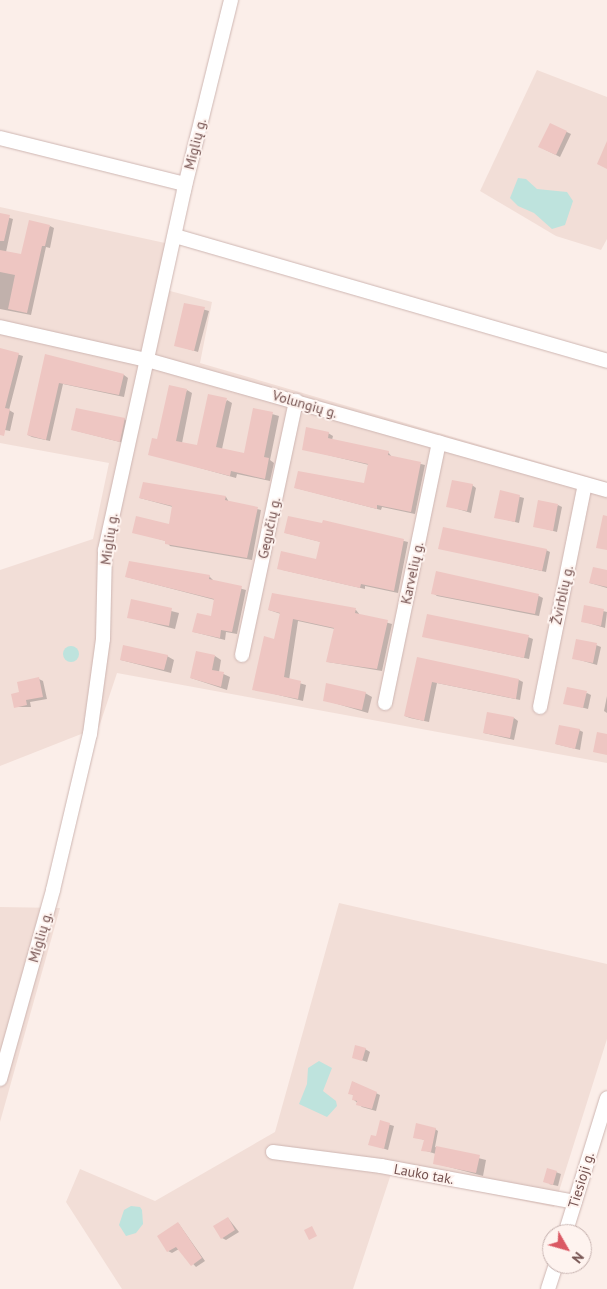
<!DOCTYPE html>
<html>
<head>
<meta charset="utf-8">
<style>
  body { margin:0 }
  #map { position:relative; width:607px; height:1289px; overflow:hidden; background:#fbeee9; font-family:"PT Sans",sans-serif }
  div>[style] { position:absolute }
  .residential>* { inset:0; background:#f2ded7 }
  .water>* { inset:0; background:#bee3dd }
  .round { border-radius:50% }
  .shadow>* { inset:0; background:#0003 }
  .building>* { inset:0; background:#eec6c2 }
  .roads { filter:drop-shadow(0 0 1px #ceb6b2) drop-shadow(0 0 1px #ceb6b2) }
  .minor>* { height:14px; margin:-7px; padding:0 7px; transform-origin:7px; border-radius:7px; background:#fff }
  span { translate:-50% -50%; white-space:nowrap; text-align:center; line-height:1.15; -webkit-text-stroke:4px #fef3ef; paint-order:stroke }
  .street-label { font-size:14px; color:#73504e }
  .north { position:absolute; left:542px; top:1224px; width:50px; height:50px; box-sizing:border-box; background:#fef3ef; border:1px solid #c6b2af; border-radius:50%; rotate:128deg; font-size:14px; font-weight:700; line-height:20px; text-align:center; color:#73504e }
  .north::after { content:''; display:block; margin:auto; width:18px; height:22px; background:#da5863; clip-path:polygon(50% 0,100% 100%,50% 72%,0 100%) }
</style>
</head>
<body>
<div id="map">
  <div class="residential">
    <i style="clip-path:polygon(537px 70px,607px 97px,607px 239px,601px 250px,556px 236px,480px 191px)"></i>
    <i style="clip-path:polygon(0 207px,165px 243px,170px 291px,212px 302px,200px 363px,607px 482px,607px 763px,117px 673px,99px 727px,0 766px,0 570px,93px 539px,109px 463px,0 443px)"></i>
    <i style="clip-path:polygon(339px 903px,607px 964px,607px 1039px,554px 1207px,391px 1174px,353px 1289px,122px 1289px,66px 1202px,80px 1169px,155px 1201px,275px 1132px)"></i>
    <i style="clip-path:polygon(0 907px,60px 908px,0 1122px)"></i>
  </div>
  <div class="water">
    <i style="clip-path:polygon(518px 178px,526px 179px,537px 189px,567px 192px,573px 201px,565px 225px,552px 229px,534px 213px,518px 206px,510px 198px)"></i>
    <i class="round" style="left:63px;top:646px;width:16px;height:16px"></i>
    <i style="clip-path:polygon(319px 1061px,332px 1068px,323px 1091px,336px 1101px,337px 1106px,327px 1117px,299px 1104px,307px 1084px,308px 1068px)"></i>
    <i style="clip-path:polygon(131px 1206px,140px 1207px,142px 1210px,143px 1224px,136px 1233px,126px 1236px,119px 1225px,124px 1210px)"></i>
  </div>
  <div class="shadow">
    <i style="clip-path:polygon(550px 124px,571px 134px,560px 157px,544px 149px)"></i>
    <i style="clip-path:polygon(0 215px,13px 219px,6px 252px,22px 255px,50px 226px,54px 228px,50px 248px,46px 247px,31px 315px,0 309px)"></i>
    <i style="clip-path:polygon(185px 304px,209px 311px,198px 352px,175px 345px)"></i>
    <i style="clip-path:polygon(0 349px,23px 356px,9px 410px,14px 413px,10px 431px,0 429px)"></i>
    <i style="clip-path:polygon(46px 356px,124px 375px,128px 378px,124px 397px,63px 384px,50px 441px,32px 437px,28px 435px)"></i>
    <i style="clip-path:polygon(187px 390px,192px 393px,182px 443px,198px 447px,227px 400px,232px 403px,222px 449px,245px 454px,254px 409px,279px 416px,270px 460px,274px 463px,270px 481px,237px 474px,236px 478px,150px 454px)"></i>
    <i style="clip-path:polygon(124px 419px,129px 422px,124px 443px,77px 431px)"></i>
    <i style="clip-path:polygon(328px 433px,333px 436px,332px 440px,388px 452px,392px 457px,425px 465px,415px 514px,382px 507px,381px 510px,296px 488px,365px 485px,369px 465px,303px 449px)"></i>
    <i style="clip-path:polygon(144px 483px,226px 497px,229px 502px,261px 510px,252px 560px,170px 546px,166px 541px,134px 532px,170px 526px,173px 507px,140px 498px)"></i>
    <i style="clip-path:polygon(472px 485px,476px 488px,471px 513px,448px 506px)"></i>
    <i style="clip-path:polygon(501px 492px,524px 498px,519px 523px,496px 517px)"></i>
    <i style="clip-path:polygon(558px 505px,562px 507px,557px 532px,535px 526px)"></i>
    <i style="clip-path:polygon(324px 521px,408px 542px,398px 593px,365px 586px,365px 589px,283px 570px,317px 560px,321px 542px,286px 533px,323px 525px)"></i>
    <i style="clip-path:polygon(440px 548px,546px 550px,550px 552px,546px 572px)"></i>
    <i style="clip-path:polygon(607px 571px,607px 588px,590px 583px)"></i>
    <i style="clip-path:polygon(437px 573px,539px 596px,543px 598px,539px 616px,437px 596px,433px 593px)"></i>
    <i style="clip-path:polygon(209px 576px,214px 581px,246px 590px,237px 634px,226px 632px,225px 640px,194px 632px,212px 617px,215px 600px,127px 577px)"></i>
    <i style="clip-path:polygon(273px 594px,356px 610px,360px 615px,392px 624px,382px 671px,328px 662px,335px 629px,298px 621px,289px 680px,306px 685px,303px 701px,254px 689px,275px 640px,281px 614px,269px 610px)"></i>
    <i style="clip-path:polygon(132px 601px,179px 613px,175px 629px,128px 617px)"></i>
    <i style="clip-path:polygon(585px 607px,607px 612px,605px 628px,582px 621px)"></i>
    <i style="clip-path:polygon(423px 636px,528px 637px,533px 639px,529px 659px)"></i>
    <i style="clip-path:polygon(596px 645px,601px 647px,597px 665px,573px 658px)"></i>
    <i style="clip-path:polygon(167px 656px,174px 660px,171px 673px,121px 660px)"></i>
    <i style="clip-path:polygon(215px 656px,221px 660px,219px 672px,230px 677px,227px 690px,191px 678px)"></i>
    <i style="clip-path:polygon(418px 658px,519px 680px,523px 682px,520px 700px,437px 683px,429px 722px,410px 718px,405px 716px)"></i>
    <i style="clip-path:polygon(39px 679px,43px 681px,47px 699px,30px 702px,31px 707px,15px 707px,20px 693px)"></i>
    <i style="clip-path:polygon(365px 693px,372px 697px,368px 713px,324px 700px)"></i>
    <i style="clip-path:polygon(587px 693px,591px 695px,588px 709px,565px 703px)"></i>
    <i style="clip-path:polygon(607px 696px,607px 713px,604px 711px)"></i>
    <i style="clip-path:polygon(514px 718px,518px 721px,514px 740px,484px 733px)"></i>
    <i style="clip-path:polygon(579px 730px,583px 732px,580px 750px,556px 744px)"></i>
    <i style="clip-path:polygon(365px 1049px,370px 1052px,367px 1062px,353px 1057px)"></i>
    <i style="clip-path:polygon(353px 1082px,380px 1095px,376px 1111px,362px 1107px,353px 1099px,354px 1096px,350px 1093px)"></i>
    <i style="clip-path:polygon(381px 1122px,394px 1126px,388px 1150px,370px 1144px,377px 1138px)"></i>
    <i style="clip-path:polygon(435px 1129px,438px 1131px,435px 1147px,486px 1160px,483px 1176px,434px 1163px,436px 1154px,423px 1150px,425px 1140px,414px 1137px)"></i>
    <i style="clip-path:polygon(548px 1169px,561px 1174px,558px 1186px,549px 1184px)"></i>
    <i style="clip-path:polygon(228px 1218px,239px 1232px,226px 1240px,222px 1238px)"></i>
    <i style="clip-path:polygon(179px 1224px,205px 1261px,196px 1267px,179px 1249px,172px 1253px,168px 1251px)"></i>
  </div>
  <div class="building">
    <i style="clip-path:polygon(550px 123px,567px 131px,556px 155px,538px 147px)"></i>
    <i style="clip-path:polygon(607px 141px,607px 169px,597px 164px)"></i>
    <i style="clip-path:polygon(0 213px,10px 215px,4px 241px,0 241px)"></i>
    <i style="clip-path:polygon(29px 220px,50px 225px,45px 246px,42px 246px,27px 313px,8px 309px,15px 275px,0 272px,0 250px,21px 254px)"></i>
    <i style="clip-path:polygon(184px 303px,205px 307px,194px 351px,174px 346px)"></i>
    <i style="clip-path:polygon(0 348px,19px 353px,5px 408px,10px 409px,4px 436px,0 435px)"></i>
    <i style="clip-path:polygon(45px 354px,124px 374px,119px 395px,59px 383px,46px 440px,27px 435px)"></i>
    <i style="clip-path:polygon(169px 385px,187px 389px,176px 441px,197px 445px,208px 394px,227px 398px,216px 447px,244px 453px,253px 408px,273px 412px,264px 457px,269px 458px,265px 479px,231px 471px,230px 476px,148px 455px,152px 438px,157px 439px)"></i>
    <i style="clip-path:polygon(76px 408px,125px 418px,120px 442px,71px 430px)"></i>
    <i style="clip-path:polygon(306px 427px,329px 432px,328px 438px,389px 451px,388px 455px,421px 462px,411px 512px,377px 505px,377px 509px,294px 488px,298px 471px,364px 483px,368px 464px,302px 450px)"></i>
    <i style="clip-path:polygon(452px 480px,473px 484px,467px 511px,446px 507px)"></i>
    <i style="clip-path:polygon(143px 482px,226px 496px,225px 500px,258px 507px,247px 558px,165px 544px,165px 541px,132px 533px,136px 516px,169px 524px,172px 506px,139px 498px)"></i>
    <i style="clip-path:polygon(500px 490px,520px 495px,515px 522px,494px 518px)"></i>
    <i style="clip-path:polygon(538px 500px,558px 504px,553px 531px,533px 527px)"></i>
    <i style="clip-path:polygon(603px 515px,607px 516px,607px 550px,596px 548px)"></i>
    <i style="clip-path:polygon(288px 516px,322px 523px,323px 520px,404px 539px,394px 591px,361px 584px,360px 588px,277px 569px,281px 551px,316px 559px,320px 542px,284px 533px)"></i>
    <i style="clip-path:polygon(443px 527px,547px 549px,542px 571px,438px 549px)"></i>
    <i style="clip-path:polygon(129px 561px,210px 575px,209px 579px,242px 586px,232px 632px,221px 630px,220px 638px,192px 632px,197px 613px,211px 616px,214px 599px,125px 577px)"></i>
    <i style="clip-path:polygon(593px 567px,607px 570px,607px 587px,589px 583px)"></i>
    <i style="clip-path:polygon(436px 571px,539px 594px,535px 614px,431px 594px)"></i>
    <i style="clip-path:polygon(272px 593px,356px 608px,355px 613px,388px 620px,377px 669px,326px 662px,334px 628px,293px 619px,284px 677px,301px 681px,298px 699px,252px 690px,264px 636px,274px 639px,280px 613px,268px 610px)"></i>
    <i style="clip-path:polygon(131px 599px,172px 608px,169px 626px,127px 618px)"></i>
    <i style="clip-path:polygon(584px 605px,604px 609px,601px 626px,581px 622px)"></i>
    <i style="clip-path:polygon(427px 614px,529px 635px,524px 658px,422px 637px)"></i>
    <i style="clip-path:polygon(576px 639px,597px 643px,593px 663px,572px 659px)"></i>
    <i style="clip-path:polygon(123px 645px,168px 655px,164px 670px,120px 660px)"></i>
    <i style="clip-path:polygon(196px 651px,215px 655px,212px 670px,224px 672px,221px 687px,190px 678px)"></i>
    <i style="clip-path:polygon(417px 657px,519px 679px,516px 699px,432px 682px,424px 721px,404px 716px)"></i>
    <i style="clip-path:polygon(39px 677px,43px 697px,26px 700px,27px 705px,14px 708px,11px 694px,19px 692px,17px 682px)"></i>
    <i style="clip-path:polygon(326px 683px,366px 692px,362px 710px,323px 701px)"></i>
    <i style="clip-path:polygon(567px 687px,587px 691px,583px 708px,563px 704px)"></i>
    <i style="clip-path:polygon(487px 712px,514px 717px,510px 738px,483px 733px)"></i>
    <i style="clip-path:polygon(559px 725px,580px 729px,575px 749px,555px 744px)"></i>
    <i style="clip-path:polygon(597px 732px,607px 734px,607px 755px,593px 752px)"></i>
    <i style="clip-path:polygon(355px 1045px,366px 1048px,362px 1061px,352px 1058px)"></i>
    <i style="clip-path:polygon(352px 1081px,377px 1092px,372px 1109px,356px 1105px,357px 1101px,352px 1100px,353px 1095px,348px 1094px)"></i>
    <i style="clip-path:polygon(380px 1120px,390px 1123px,384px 1149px,368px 1145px,371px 1135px,376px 1136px)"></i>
    <i style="clip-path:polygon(416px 1123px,436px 1128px,431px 1152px,421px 1151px,424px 1140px,413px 1138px)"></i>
    <i style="clip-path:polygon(436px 1146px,480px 1155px,476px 1173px,433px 1164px)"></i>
    <i style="clip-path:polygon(547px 1168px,557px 1171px,553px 1185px,543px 1182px)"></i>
    <i style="clip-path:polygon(228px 1217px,235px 1230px,221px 1239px,213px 1226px)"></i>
    <i style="clip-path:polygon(178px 1222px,202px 1258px,191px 1266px,176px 1247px,167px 1252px,157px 1236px)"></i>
    <i style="clip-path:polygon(312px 1226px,317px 1236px,309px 1240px,304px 1230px)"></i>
  </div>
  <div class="roads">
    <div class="minor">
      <i style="left:0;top:138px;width:191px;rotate:14deg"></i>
      <i style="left:175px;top:236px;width:450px;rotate:16.1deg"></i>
      <i style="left:0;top:327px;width:151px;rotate:12.7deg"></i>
      <i style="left:147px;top:360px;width:478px;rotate:15.8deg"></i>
      <i style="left:242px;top:655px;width:260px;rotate:-78deg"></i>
      <i style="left:385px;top:703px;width:266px;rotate:-78.3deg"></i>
      <i style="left:540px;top:707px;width:227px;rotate:-78.6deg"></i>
      <i style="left:0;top:1079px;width:196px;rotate:-74.3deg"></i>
      <i style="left:53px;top:890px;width:160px;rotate:-76.7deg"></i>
      <i style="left:90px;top:734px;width:96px;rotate:-82.2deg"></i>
      <i style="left:103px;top:639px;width:89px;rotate:-88.7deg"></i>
      <i style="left:105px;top:550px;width:369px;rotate:-77.6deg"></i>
      <i style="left:184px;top:190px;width:196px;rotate:-76.1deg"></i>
      <i style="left:273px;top:1152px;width:109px;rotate:7.4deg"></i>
      <i style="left:381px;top:1166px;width:197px;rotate:10.5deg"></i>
      <i style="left:565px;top:1234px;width:142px;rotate:-72.8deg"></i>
      <i style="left:548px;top:1289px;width:26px;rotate:-72deg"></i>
    </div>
  </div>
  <div class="street-label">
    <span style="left:195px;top:144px;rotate:-76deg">Miglių g.</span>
    <span style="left:305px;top:404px;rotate:16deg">Volungių g.</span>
    <span style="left:269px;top:528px;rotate:-78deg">Gegučių g.</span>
    <span style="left:109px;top:539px;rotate:-82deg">Miglių g.</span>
    <span style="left:412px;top:573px;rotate:-78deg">Karvelių g.</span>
    <span style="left:562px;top:595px;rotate:-78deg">Žvirblių g.</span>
    <span style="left:40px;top:937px;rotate:-74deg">Miglių g.</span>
    <span style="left:424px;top:1174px;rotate:10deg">Lauko tak.</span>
    <span style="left:581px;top:1180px;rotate:-73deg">Tiesioji g.</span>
  </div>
  <div class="north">N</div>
</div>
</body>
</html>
